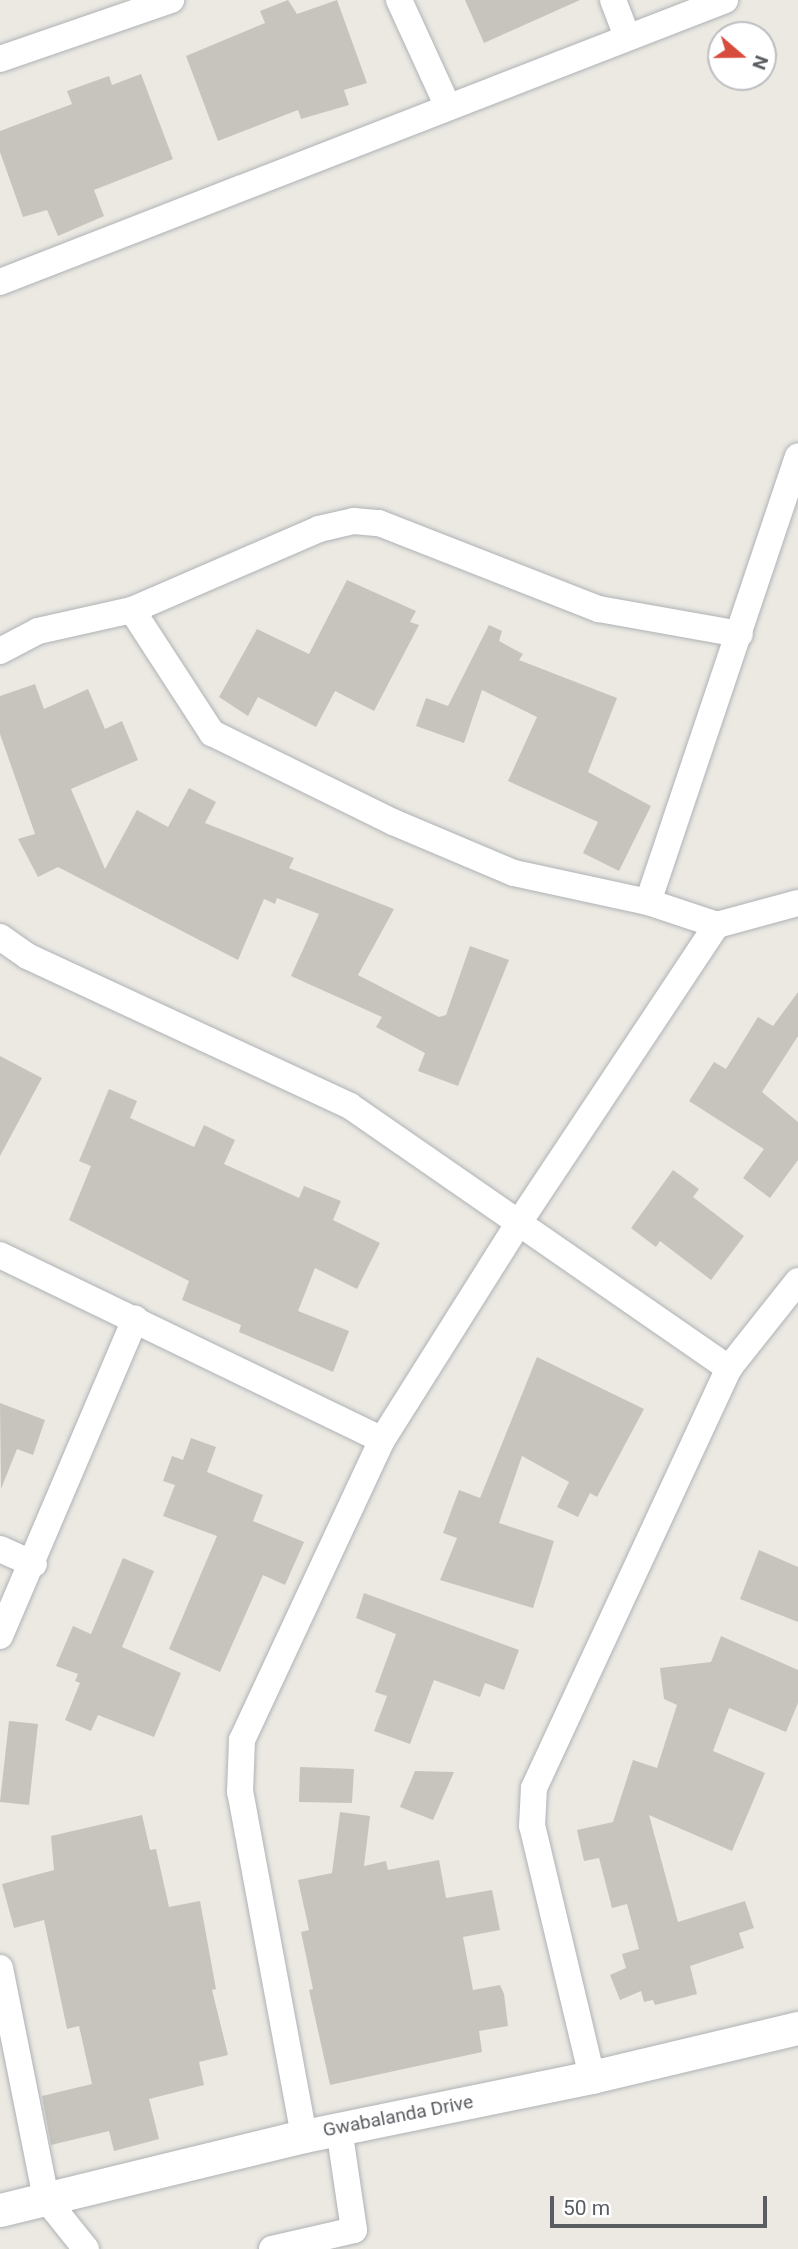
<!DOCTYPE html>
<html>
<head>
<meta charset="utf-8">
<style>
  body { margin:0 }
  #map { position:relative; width:798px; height:2249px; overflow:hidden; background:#ebe9e2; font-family:Roboto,sans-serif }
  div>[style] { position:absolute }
  .building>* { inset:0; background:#c7c4be }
  .roads { filter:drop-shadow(0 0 2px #afb2b6) drop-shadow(0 0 2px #afb2b6) }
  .minor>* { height:26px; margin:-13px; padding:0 13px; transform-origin:13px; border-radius:13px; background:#fff }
  .tertiary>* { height:33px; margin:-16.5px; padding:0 16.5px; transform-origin:16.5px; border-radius:16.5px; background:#fff }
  span { translate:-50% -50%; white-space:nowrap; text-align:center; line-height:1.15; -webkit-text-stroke:5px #fff; paint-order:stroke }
  .street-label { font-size:19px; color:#5a5d61 }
  .north { position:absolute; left:707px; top:21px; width:70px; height:70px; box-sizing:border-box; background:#fff; border:2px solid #bdbec0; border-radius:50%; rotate:110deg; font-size:19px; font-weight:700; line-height:28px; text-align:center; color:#5a5d61 }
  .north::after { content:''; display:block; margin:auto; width:24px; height:32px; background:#d64c3d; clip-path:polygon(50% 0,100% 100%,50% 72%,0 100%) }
  .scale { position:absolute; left:550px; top:2196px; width:217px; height:32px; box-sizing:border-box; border:4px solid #5a5d61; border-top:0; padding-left:9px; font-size:21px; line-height:24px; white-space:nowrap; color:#5a5d61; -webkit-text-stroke:5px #fff; paint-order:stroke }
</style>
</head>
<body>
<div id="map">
  <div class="building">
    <i style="clip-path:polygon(288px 0,297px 14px,337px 0,367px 83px,344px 90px,349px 105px,301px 119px,298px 110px,218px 141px,186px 56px,265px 23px,260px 11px)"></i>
    <i style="clip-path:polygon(465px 0,580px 0,484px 43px)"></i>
    <i style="clip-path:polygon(141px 74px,173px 159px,94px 190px,104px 216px,58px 236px,47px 210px,23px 217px,0 152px,0 131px,72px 104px,67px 91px,109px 76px,112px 85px)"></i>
    <i style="clip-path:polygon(347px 580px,416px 611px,410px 622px,419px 625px,374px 711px,335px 691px,316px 727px,258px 697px,248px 716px,219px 697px,257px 629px,309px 654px)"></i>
    <i style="clip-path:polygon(489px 625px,502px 631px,499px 641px,523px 654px,519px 660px,617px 698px,588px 772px,651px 806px,619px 871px,583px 853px,598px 822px,508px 781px,537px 717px,482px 690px,464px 743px,416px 726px,426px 698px,448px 706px)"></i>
    <i style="clip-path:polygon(35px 684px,44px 709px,88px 689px,105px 729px,122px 721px,138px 760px,71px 789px,105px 869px,137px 810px,168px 827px,189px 788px,216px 802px,205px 823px,294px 858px,289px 868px,394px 909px,358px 975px,439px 1017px,446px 1015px,470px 946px,509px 960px,458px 1086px,418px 1071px,425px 1053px,376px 1027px,382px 1017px,291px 976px,319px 914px,277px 898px,275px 904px,264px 899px,238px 960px,58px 867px,38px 877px,18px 839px,35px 834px,0 734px,0 696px)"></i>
    <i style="clip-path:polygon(798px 992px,798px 1036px,762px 1092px,798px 1122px,798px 1160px,770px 1198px,743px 1178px,764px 1149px,689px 1101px,714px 1062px,726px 1069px,758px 1017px,773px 1026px)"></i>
    <i style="clip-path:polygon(0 1056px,42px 1078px,0 1156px)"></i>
    <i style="clip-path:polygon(109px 1089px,137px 1101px,130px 1118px,194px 1147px,204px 1125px,235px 1140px,224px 1164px,299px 1198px,304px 1186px,341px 1201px,333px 1220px,380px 1243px,357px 1289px,315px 1268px,298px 1311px,349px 1331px,333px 1372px,239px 1332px,241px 1325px,182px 1300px,189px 1281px,69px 1220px,91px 1166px,79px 1161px)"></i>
    <i style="clip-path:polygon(673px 1170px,699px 1189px,693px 1197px,744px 1236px,711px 1280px,660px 1241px,656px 1247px,631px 1228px)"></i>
    <i style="clip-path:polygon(537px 1357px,644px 1409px,597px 1497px,590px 1493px,578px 1517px,557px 1507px,569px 1482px,522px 1456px,499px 1523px,554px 1541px,533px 1608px,440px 1580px,457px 1538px,443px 1533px,459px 1490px,480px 1498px)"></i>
    <i style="clip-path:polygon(0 1403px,45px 1420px,33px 1455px,17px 1449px,1px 1489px)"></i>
    <i style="clip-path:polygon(191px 1438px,216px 1447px,207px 1472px,263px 1495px,253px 1521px,304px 1542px,285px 1585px,263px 1575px,220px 1672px,169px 1649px,217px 1536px,163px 1516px,175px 1485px,163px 1481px,172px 1456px,183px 1460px)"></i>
    <i style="clip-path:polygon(759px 1550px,798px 1567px,798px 1622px,740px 1599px)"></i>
    <i style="clip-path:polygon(123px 1558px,154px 1571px,122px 1647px,181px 1673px,154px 1737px,98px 1715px,91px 1731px,65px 1720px,80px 1683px,75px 1681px,78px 1674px,56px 1666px,73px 1626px,91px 1634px)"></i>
    <i style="clip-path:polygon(364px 1593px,519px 1650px,504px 1690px,485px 1683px,480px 1697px,434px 1680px,410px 1744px,374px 1731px,387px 1696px,375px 1692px,396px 1634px,356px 1618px)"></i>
    <i style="clip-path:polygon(721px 1636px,798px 1670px,798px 1703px,786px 1732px,729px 1708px,713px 1751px,765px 1773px,732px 1851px,649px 1815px,678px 1922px,745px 1901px,754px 1928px,739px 1933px,744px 1948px,690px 1966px,697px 1994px,655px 2005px,653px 2000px,644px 2002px,641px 1991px,620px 2000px,610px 1975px,626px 1968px,622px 1954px,639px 1949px,627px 1904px,612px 1908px,599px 1858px,584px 1861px,577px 1830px,613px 1822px,633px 1760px,657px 1768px,677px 1705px,664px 1699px,660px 1668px,711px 1662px)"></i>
    <i style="clip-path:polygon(9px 1721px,38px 1724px,29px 1805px,0 1802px)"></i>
    <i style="clip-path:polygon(300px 1767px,354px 1769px,352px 1803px,299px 1802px)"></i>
    <i style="clip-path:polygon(415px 1771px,454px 1772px,433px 1820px,400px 1807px)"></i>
    <i style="clip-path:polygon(340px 1812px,370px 1816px,364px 1866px,386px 1861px,388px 1870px,439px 1860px,446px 1898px,492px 1890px,500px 1930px,463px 1937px,473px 1990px,500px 1985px,504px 1994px,508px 2026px,479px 2031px,482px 2052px,330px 2085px,309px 1990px,313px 1989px,301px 1932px,309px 1930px,298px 1880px,332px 1873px)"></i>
    <i style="clip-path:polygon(142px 1815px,150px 1850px,156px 1849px,169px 1907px,200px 1901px,216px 1989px,212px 1990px,228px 2055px,199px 2062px,204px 2085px,149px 2099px,159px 2139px,114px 2151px,109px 2131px,51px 2145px,42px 2096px,92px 2084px,79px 2026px,67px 2029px,44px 1920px,14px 1928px,2px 1884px,54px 1870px,51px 1836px)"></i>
  </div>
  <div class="roads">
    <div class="minor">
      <i style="left:399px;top:0;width:115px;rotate:65.4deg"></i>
      <i style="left:613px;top:0;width:36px;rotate:69deg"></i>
      <i style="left:0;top:59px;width:181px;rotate:-19deg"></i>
      <i style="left:0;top:282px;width:778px;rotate:-21.25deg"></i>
      <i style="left:132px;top:610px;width:147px;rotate:57deg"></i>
      <i style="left:212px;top:733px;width:202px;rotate:26.2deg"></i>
      <i style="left:393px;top:822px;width:131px;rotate:22.9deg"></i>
      <i style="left:514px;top:873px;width:137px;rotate:12.2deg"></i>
      <i style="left:648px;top:902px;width:73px;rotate:18.4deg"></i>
      <i style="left:0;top:651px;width:43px;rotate:-27.8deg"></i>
      <i style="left:38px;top:631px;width:96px;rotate:-12.6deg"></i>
      <i style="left:132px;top:610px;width:204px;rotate:-23.4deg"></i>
      <i style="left:319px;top:529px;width:36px;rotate:-13deg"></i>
      <i style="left:354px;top:521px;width:25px;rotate:5deg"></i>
      <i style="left:379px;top:523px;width:236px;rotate:21.4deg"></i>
      <i style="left:599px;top:609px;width:143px;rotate:10.1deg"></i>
      <i style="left:648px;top:902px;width:470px;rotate:-71.4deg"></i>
      <i style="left:0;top:937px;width:33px;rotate:35deg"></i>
      <i style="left:27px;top:956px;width:356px;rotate:24.9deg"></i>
      <i style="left:350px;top:1106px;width:461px;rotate:34.7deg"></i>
      <i style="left:0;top:1255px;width:424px;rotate:25.8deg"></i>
      <i style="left:0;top:1549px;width:37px;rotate:24deg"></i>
      <i style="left:0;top:1636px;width:345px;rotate:-66.9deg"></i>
      <i style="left:0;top:1968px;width:236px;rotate:78.7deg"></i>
      <i style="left:46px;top:2199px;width:64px;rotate:51.3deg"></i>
      <i style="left:592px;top:2077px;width:258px;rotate:-103.4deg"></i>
      <i style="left:532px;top:1826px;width:38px;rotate:-87deg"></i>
      <i style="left:534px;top:1788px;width:463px;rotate:-65.1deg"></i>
      <i style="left:729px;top:1368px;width:111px;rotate:-51.6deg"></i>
      <i style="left:304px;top:2136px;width:350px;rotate:-100.5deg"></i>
      <i style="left:240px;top:1792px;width:52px;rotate:-87.8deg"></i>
      <i style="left:242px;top:1740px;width:331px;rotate:-65deg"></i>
      <i style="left:382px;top:1440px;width:255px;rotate:-57.8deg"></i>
      <i style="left:518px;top:1224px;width:359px;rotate:-56.4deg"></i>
      <i style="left:717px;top:925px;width:84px;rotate:-15.2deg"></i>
      <i style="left:272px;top:2249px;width:84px;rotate:-13deg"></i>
      <i style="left:354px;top:2230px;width:103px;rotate:-98.4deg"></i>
    </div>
    <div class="tertiary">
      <i style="left:0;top:2210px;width:313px;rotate:-13.7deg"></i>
      <i style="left:304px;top:2136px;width:294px;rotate:-11.6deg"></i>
      <i style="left:592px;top:2077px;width:212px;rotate:-13.4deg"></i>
    </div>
  </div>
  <div class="street-label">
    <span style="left:398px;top:2116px;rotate:-11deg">Gwabalanda Drive</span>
  </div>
  <div class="north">N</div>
  <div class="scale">50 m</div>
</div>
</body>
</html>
